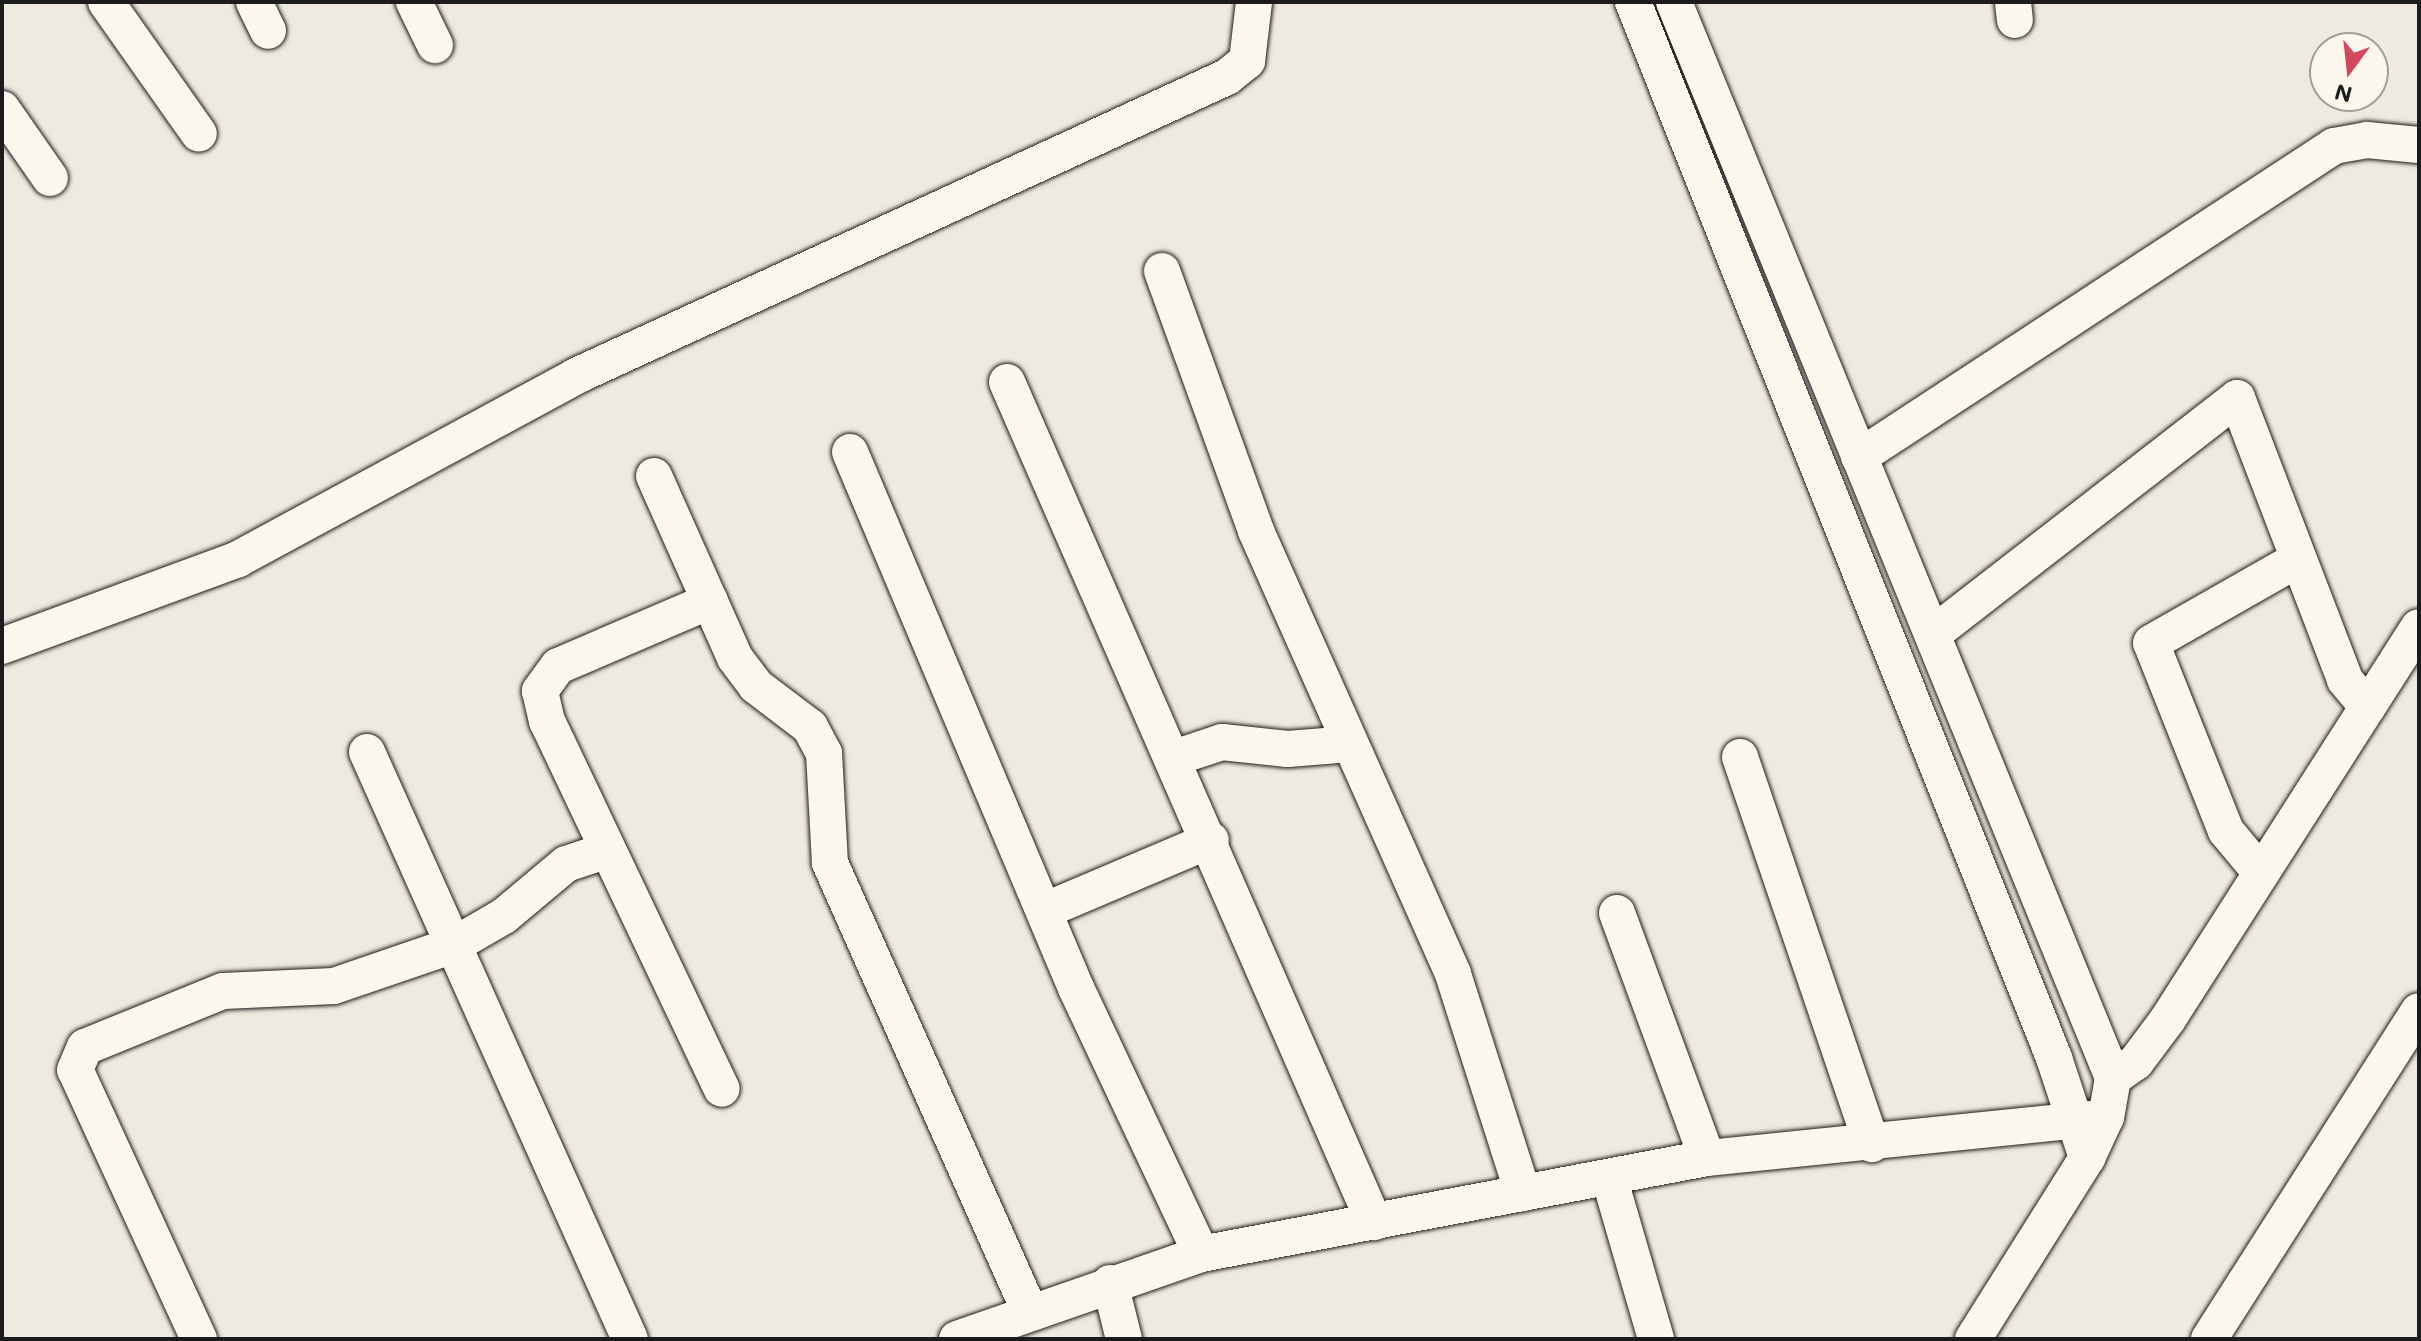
<!DOCTYPE html>
<html>
<head>
<meta charset="utf-8">
<style>
  body { margin:0 }
  #map { position:relative; width:2421px; height:1341px; overflow:hidden; background:#eeeadf; font-family:Mali,sans-serif }
  div>[style] { position:absolute }
  .roads { filter:drop-shadow(0 0 2px #1c1c1c) drop-shadow(0 0 2px #1c1c1c) }
  .street>* { height:36px; margin:-18px; padding:0 18px; transform-origin:18px; border-radius:18px; background:#fbf7ec }
  span { translate:-50% -50%; white-space:nowrap; text-align:center; line-height:1.15; -webkit-text-stroke:7px #fbf7ec; paint-order:stroke }
  .frame { position:absolute; inset:0; border:4px solid #1c1c1c; pointer-events:none }
  .north { position:absolute; left:2309px; top:32px; width:80px; height:80px; box-sizing:border-box; background:#fbf7ec; border:2px solid #a29f99; border-radius:50%; rotate:195deg; font-size:22px; font-weight:700; line-height:32px; text-align:center; color:#1c1c1c }
  .north::after { content:''; display:block; margin:auto; width:28px; height:36px; background:#d1495b; clip-path:polygon(50% 0,100% 100%,50% 72%,0 100%) }
</style>
</head>
<body>
<div id="map">
  <div class="roads">
    <div class="street">
      <i style="left:106px;top:2px;width:161px;rotate:54.8deg"></i>
      <i style="left:254px;top:2px;width:32px;rotate:64deg"></i>
      <i style="left:414px;top:2px;width:48px;rotate:64deg"></i>
      <i style="left:1633px;top:2px;width:1137px;rotate:68.26deg"></i>
      <i style="left:2054px;top:1058px;width:105px;rotate:71.7deg"></i>
      <i style="left:1674px;top:2px;width:1162px;rotate:67.8deg"></i>
      <i style="left:2113px;top:1078px;width:40px;rotate:100deg"></i>
      <i style="left:2106px;top:1117px;width:45px;rotate:114.9deg"></i>
      <i style="left:2087px;top:1158px;width:214px;rotate:122.2deg"></i>
      <i style="left:2013px;top:2px;width:18px;rotate:84deg"></i>
      <i style="left:2px;top:109px;width:84px;rotate:55.2deg"></i>
      <i style="left:1162px;top:271px;width:276px;rotate:70.1deg"></i>
      <i style="left:1256px;top:531px;width:485px;rotate:66deg"></i>
      <i style="left:1453px;top:974px;width:230px;rotate:72.3deg"></i>
      <i style="left:1007px;top:382px;width:917px;rotate:66.4deg"></i>
      <i style="left:850px;top:452px;width:582px;rotate:67.14deg"></i>
      <i style="left:1076px;top:988px;width:294px;rotate:64.8deg"></i>
      <i style="left:1859px;top:457px;width:568px;rotate:-33.21deg"></i>
      <i style="left:2334px;top:146px;width:34px;rotate:-10deg"></i>
      <i style="left:2367px;top:140px;width:52px;rotate:5.5deg"></i>
      <i style="left:654px;top:476px;width:199px;rotate:66deg"></i>
      <i style="left:735px;top:658px;width:35px;rotate:53deg"></i>
      <i style="left:756px;top:686px;width:68px;rotate:37.2deg"></i>
      <i style="left:810px;top:727px;width:30px;rotate:62deg"></i>
      <i style="left:824px;top:753px;width:110px;rotate:86.9deg"></i>
      <i style="left:830px;top:863px;width:492px;rotate:66deg"></i>
      <i style="left:710px;top:601px;width:165px;rotate:156.8deg"></i>
      <i style="left:558px;top:666px;width:31px;rotate:126deg"></i>
      <i style="left:540px;top:691px;width:31px;rotate:77deg"></i>
      <i style="left:547px;top:721px;width:407px;rotate:64.6deg"></i>
      <i style="left:1933px;top:634px;width:385px;rotate:-37.8deg"></i>
      <i style="left:2237px;top:398px;width:302px;rotate:69deg"></i>
      <i style="left:2345px;top:680px;width:35px;rotate:50deg"></i>
      <i style="left:2px;top:646px;width:252px;rotate:-20.2deg"></i>
      <i style="left:238px;top:559px;width:384px;rotate:-28.4deg"></i>
      <i style="left:576px;top:376px;width:716px;rotate:-24.67deg"></i>
      <i style="left:1227px;top:77px;width:26px;rotate:-39deg"></i>
      <i style="left:1247px;top:61px;width:59px;rotate:-83.2deg"></i>
      <i style="left:367px;top:752px;width:643px;rotate:65.87deg"></i>
      <i style="left:1740px;top:757px;width:409px;rotate:71.2deg"></i>
      <i style="left:1174px;top:758px;width:51px;rotate:-18.4deg"></i>
      <i style="left:1222px;top:742px;width:66px;rotate:6.1deg"></i>
      <i style="left:1288px;top:749px;width:62px;rotate:-4.6deg"></i>
      <i style="left:2261px;top:873px;width:55px;rotate:-129.8deg"></i>
      <i style="left:2226px;top:831px;width:202px;rotate:-111.7deg"></i>
      <i style="left:2151px;top:643px;width:169px;rotate:-29.7deg"></i>
      <i style="left:1046px;top:910px;width:179px;rotate:-23deg"></i>
      <i style="left:1617px;top:913px;width:261px;rotate:69.8deg"></i>
      <i style="left:2113px;top:1078px;width:28px;rotate:-35deg"></i>
      <i style="left:2136px;top:1062px;width:54px;rotate:-53.3deg"></i>
      <i style="left:2168px;top:1019px;width:465px;rotate:-57.4deg"></i>
      <i style="left:1609px;top:1177px;width:169px;rotate:73.8deg"></i>
      <i style="left:1110px;top:1283px;width:58px;rotate:76deg"></i>
      <i style="left:199px;top:1339px;width:296px;rotate:-114.7deg"></i>
      <i style="left:75px;top:1070px;width:25px;rotate:-67deg"></i>
      <i style="left:85px;top:1047px;width:149px;rotate:-22.1deg"></i>
      <i style="left:223px;top:991px;width:111px;rotate:-2.6deg"></i>
      <i style="left:334px;top:986px;width:127px;rotate:-18.9deg"></i>
      <i style="left:454px;top:945px;width:58px;rotate:-30.1deg"></i>
      <i style="left:504px;top:916px;width:81px;rotate:-40deg"></i>
      <i style="left:566px;top:864px;width:44px;rotate:-18.4deg"></i>
      <i style="left:957px;top:1339px;width:258px;rotate:-19.2deg"></i>
      <i style="left:1201px;top:1254px;width:515px;rotate:-10.74deg"></i>
      <i style="left:1707px;top:1158px;width:393px;rotate:-5.8deg"></i>
      <i style="left:2209px;top:1339px;width:389px;rotate:-57.4deg"></i>
    </div>
  </div>
  <div class="frame"></div>
  <div class="north">N</div>
</div>
</body>
</html>
